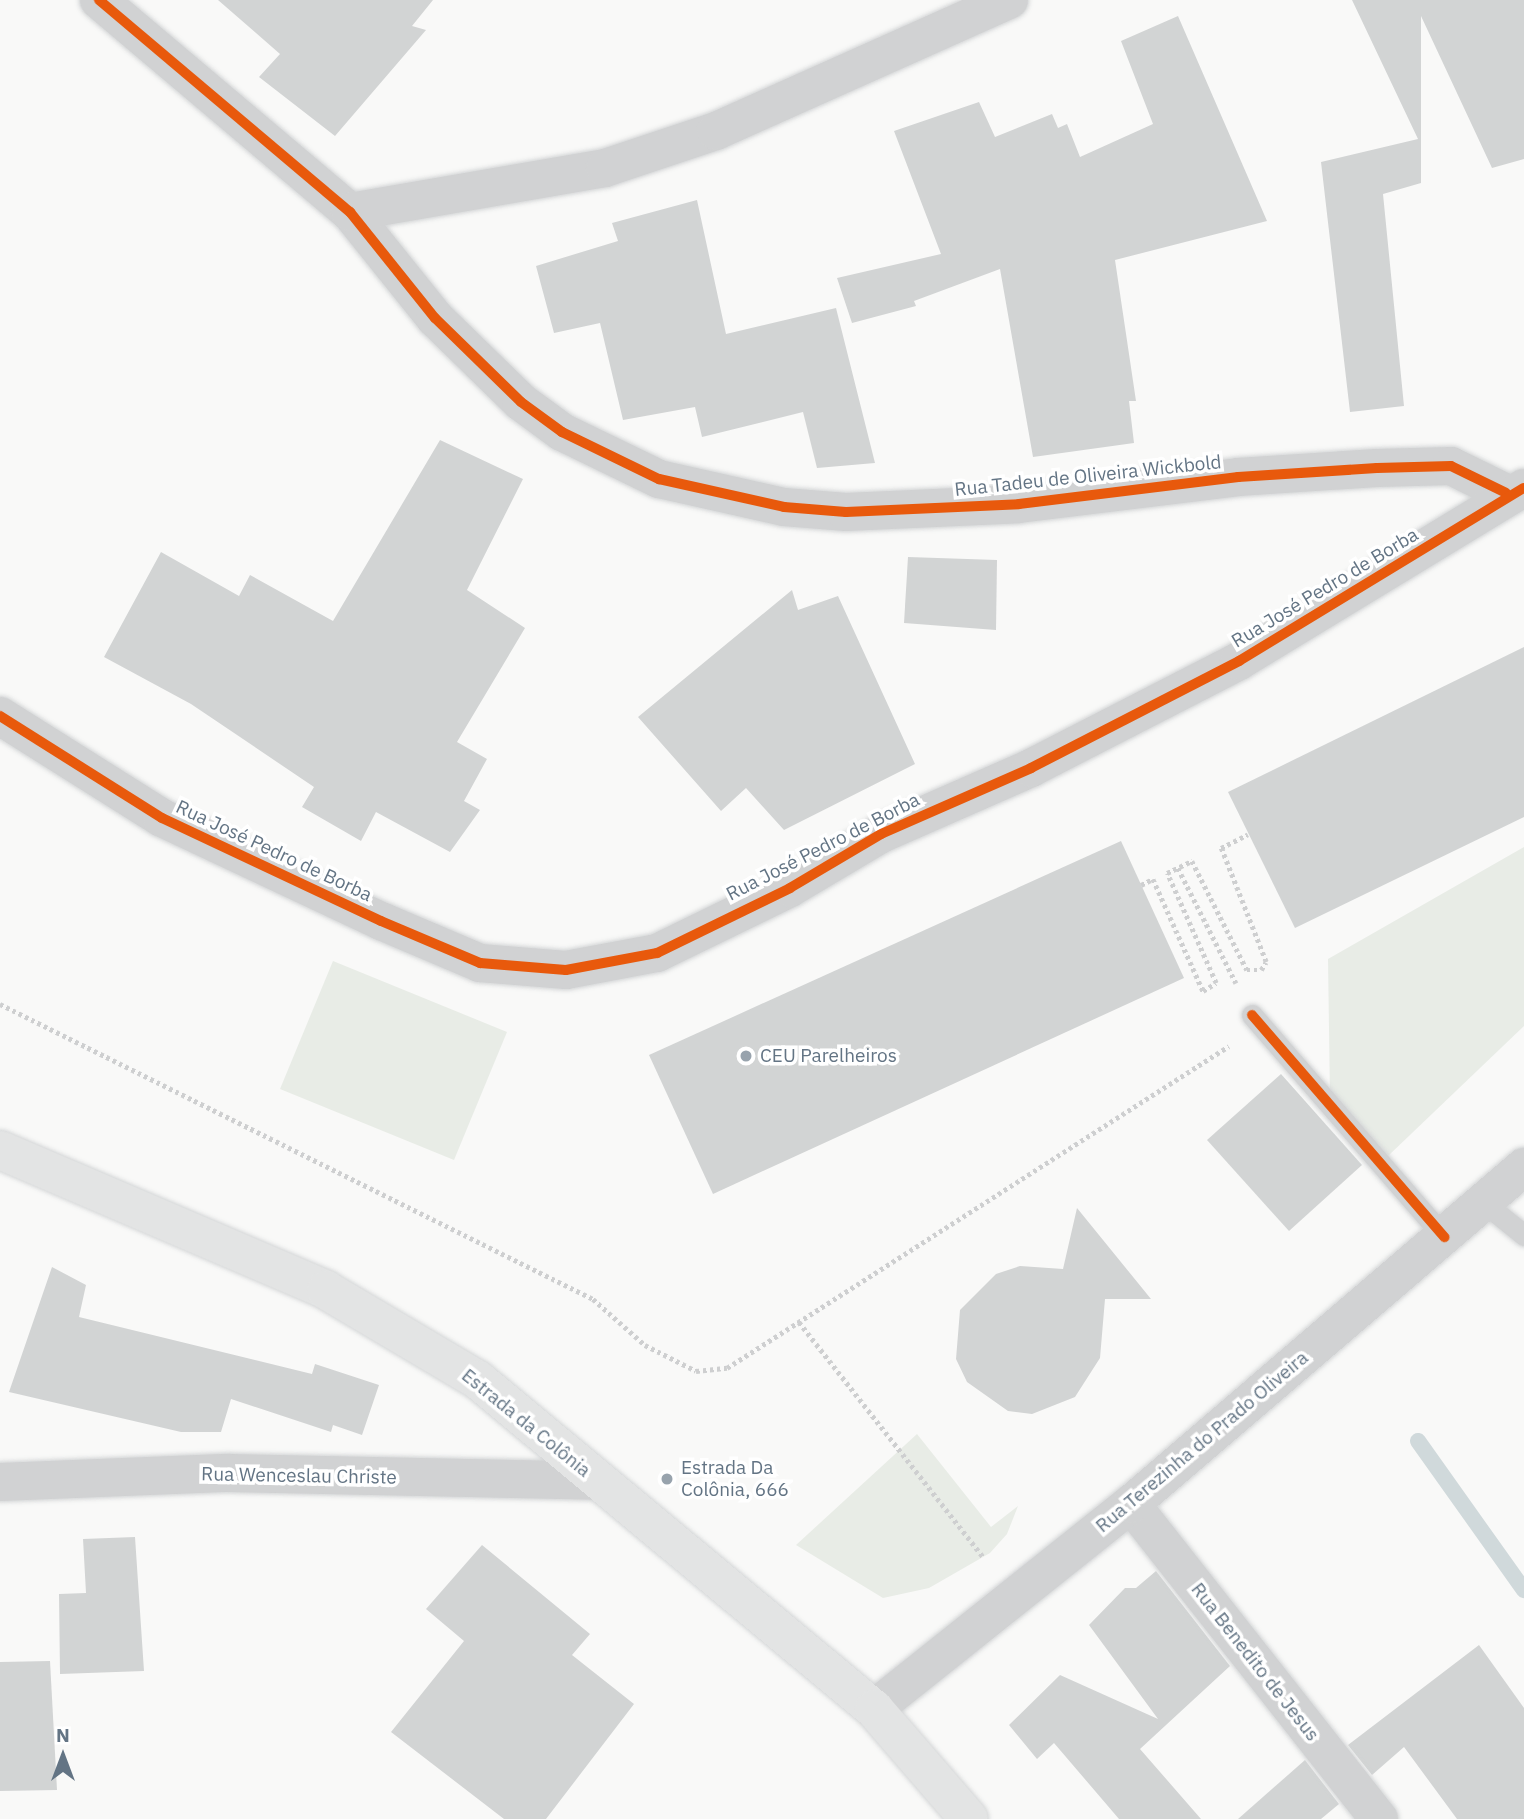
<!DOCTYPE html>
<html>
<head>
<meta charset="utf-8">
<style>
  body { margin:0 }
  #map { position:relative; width:1524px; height:1819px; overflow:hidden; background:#f9f9f8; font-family:"IBM Plex Sans",sans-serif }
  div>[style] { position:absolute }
  .green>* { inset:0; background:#e8ece6 }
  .stream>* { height:16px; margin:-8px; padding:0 8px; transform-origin:8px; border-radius:8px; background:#d0d9db }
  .building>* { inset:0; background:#d2d4d4 }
  .path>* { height:4.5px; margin-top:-2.25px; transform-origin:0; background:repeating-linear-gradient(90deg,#cecfd0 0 3.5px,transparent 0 7px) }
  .roads { filter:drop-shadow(0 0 2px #d4d6d7) drop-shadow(0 0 2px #d4d6d7) }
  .lane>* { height:21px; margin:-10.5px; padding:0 10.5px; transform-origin:10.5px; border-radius:10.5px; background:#d1d2d3 }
  .street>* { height:38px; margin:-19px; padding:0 19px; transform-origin:19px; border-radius:19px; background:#d1d2d3 }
  .secondary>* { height:38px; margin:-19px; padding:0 19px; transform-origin:19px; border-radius:19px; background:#e3e4e4 }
  .cycleway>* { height:10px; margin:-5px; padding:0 5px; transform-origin:5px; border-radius:5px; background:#e8590c }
  .dots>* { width:19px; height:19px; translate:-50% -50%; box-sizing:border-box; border:4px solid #fff; border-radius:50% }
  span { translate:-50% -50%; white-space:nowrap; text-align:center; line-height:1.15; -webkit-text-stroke:7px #fff; paint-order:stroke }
  .street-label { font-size:19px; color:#637484 }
  .poi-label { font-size:19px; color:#637484 }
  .left { translate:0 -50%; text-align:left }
  .north { position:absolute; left:28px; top:1721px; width:70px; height:70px; -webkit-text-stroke:5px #fff; paint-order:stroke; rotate:0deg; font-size:19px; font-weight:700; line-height:28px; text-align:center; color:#637484 }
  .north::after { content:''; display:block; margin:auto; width:24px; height:32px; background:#637484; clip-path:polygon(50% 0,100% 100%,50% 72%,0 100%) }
</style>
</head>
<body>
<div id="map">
  <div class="green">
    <i style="clip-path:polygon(1524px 847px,1524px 1026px,1388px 1156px,1330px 1098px,1328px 959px)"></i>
    <i style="clip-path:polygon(333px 961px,507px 1032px,454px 1160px,280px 1089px)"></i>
    <i style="clip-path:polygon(917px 1434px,991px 1527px,1018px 1506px,1007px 1534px,990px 1553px,929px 1588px,883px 1598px,796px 1545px)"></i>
  </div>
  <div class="stream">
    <i style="left:1418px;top:1441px;width:183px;rotate:54.6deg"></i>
  </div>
  <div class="building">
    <i style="clip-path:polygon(218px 0,433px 0,412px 26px,426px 30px,335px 136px,259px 77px,280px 54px)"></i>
    <i style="clip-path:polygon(1352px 0,1524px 0,1524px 159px,1492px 168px,1421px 16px,1421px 183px,1383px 194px,1404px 406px,1350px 412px,1321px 162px,1418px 139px)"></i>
    <i style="clip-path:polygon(1178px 16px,1267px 221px,1115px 260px,1136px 401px,1129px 401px,1134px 443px,1033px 457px,1000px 269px,914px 301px,916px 306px,852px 323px,837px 278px,941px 254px,894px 131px,979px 102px,995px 137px,1052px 114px,1058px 128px,1067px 124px,1080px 157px,1153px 124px,1121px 41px)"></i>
    <i style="clip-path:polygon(697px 200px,726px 334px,836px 308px,875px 463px,817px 468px,803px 412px,702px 437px,695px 407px,623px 420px,600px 323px,554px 333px,536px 266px,618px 241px,612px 223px)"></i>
    <i style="clip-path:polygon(440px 440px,523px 479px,467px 590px,525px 628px,457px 742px,487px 759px,464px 801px,480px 810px,450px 852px,376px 812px,361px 841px,302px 807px,314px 787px,191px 704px,104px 657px,161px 552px,239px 596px,250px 575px,333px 621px)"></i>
    <i style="clip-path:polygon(908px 557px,997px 560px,996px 630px,904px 623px)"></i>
    <i style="clip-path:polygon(792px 590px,798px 610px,838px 596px,915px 764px,784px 830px,746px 788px,721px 811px,638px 717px)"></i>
    <i style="clip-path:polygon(1524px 647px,1524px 817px,1295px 928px,1228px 792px)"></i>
    <i style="clip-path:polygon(1121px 841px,1184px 978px,713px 1194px,649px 1055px)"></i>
    <i style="clip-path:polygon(1281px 1074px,1362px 1165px,1289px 1231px,1207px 1140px)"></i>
    <i style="clip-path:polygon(1077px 1208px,1151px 1299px,1105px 1299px,1100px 1358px,1075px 1397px,1032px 1414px,1008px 1411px,967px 1382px,956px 1359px,960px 1310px,996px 1274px,1020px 1266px,1063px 1269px)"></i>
    <i style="clip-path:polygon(52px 1267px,86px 1285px,79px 1317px,312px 1374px,315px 1364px,379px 1385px,362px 1435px,333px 1425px,331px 1432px,231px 1399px,221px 1432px,181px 1432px,9px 1392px)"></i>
    <i style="clip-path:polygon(135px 1537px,144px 1671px,60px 1674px,59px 1594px,86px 1593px,83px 1539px)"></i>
    <i style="clip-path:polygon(482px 1545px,590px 1634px,572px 1655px,634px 1704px,546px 1819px,504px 1819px,391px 1732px,464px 1641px,426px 1609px)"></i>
    <i style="clip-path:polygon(1156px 1571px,1230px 1666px,1140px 1749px,1201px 1819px,1119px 1819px,1054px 1743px,1037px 1759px,1009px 1725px,1060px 1675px,1158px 1719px,1089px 1625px,1125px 1588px,1136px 1588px)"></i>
    <i style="clip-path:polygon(1479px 1645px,1524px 1708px,1524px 1819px,1457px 1819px,1404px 1747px,1372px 1775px,1348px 1745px)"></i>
    <i style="clip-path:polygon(50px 1661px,57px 1790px,0 1791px,0 1662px)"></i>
    <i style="clip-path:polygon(1305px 1760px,1339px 1804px,1321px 1819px,1238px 1819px)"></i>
  </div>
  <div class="path">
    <i style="left:1178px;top:868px;width:129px;rotate:63.2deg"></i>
    <i style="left:1141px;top:885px;width:13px;rotate:-27deg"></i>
    <i style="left:1153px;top:879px;width:123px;rotate:65.9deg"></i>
    <i style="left:1203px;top:991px;width:15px;rotate:-32deg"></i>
    <i style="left:1216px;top:983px;width:120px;rotate:-114deg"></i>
    <i style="left:1167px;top:873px;width:28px;rotate:-26deg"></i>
    <i style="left:1192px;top:861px;width:122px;rotate:63.2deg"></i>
    <i style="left:1247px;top:970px;width:14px"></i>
    <i style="left:1261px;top:970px;width:9px;rotate:-58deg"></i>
    <i style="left:1266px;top:962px;width:123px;rotate:-111.5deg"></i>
    <i style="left:1221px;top:848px;width:30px;rotate:-27deg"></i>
    <i style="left:0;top:1004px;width:662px;rotate:26.45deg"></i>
    <i style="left:593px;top:1299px;width:69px;rotate:41.5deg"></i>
    <i style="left:645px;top:1345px;width:57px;rotate:27deg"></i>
    <i style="left:696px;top:1371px;width:31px;rotate:-6deg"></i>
    <i style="left:727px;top:1368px;width:596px;rotate:-32.68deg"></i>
    <i style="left:799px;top:1322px;width:298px;rotate:51.9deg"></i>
  </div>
  <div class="roads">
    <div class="lane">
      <i style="left:1252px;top:1015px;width:294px;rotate:49.1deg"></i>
      <i style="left:1483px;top:1202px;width:53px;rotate:38.8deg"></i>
    </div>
    <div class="street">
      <i style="left:99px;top:0;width:329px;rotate:40.2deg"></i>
      <i style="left:350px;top:212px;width:136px;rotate:51.3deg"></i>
      <i style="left:435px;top:318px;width:120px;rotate:44.3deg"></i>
      <i style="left:521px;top:402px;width:51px;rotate:36.2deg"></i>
      <i style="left:562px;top:432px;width:108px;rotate:25.9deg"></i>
      <i style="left:659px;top:479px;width:128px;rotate:12.6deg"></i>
      <i style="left:784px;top:507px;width:62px;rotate:4.6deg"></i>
      <i style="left:846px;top:512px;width:173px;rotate:-2.6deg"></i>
      <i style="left:1019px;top:504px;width:221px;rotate:-7deg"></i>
      <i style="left:1238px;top:477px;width:139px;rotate:-3.7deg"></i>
      <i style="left:1377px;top:468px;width:74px;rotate:-1.5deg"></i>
      <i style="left:1451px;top:466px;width:61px;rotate:26.1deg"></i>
      <i style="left:350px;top:212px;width:259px;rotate:-9.8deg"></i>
      <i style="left:605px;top:168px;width:117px;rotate:-18.4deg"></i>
      <i style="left:716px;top:131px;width:321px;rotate:-24.1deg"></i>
      <i style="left:0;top:716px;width:191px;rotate:32.2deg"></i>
      <i style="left:162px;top:818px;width:242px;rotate:25.2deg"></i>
      <i style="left:381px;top:921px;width:108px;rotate:23deg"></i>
      <i style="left:480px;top:963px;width:86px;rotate:4.7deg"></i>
      <i style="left:566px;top:970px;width:93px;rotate:-10.6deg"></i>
      <i style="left:657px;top:953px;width:148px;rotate:-26deg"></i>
      <i style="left:790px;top:888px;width:106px;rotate:-30.7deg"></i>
      <i style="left:881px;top:834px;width:164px;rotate:-23.7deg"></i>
      <i style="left:1031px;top:768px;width:234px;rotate:-27.2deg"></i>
      <i style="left:1239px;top:661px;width:333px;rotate:-31.3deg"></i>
      <i style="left:0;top:1482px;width:229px;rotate:-2.3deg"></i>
      <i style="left:229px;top:1473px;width:369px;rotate:1.2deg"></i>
      <i style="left:1131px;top:1504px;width:401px;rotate:51.8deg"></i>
      <i style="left:874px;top:1709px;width:329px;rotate:-38.6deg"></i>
      <i style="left:1131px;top:1504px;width:518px;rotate:-40.61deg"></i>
    </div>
    <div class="secondary">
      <i style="left:0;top:1150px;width:355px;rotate:23.2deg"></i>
      <i style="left:326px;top:1290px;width:177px;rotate:30.6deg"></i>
      <i style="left:478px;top:1380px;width:515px;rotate:39.72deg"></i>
      <i style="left:874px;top:1709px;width:145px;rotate:49.2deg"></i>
    </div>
  </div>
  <div class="cycleway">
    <i style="left:99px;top:0;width:329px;rotate:40.2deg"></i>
    <i style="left:350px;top:212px;width:136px;rotate:51.3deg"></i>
    <i style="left:435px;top:318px;width:120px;rotate:44.3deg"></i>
    <i style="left:521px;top:402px;width:51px;rotate:36.2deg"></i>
    <i style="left:562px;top:432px;width:108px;rotate:25.9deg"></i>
    <i style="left:659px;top:479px;width:128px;rotate:12.6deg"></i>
    <i style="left:784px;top:507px;width:62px;rotate:4.6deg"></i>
    <i style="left:846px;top:512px;width:173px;rotate:-2.6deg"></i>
    <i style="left:1019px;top:504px;width:221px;rotate:-7deg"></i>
    <i style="left:1238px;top:477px;width:139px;rotate:-3.7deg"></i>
    <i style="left:1377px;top:468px;width:74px;rotate:-1.5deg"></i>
    <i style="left:1451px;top:466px;width:61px;rotate:26.1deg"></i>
    <i style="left:0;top:716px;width:191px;rotate:32.2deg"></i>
    <i style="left:162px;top:818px;width:242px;rotate:25.2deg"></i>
    <i style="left:381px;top:921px;width:108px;rotate:23deg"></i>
    <i style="left:480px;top:963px;width:86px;rotate:4.7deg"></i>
    <i style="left:566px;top:970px;width:93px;rotate:-10.6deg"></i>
    <i style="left:657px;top:953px;width:148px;rotate:-26deg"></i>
    <i style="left:790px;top:888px;width:106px;rotate:-30.7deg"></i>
    <i style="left:881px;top:834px;width:164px;rotate:-23.7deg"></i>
    <i style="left:1031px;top:768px;width:234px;rotate:-27.2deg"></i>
    <i style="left:1239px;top:661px;width:333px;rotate:-31.3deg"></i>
    <i style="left:1252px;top:1015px;width:294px;rotate:49.1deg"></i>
  </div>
  <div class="dots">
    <i style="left:746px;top:1056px;background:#98a3ad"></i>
    <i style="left:667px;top:1479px;background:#98a3ad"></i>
  </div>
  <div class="street-label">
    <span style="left:1088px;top:476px;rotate:-6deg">Rua Tadeu de Oliveira Wickbold</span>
    <span style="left:1325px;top:588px;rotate:-31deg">Rua José Pedro de Borba</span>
    <span style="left:823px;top:847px;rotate:-27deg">Rua José Pedro de Borba</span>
    <span style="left:274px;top:851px;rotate:25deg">Rua José Pedro de Borba</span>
    <span style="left:526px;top:1423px;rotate:39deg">Estrada da Colônia</span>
    <span style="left:1202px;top:1442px;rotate:-40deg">Rua Terezinha do Prado Oliveira</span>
    <span style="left:299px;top:1476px;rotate:1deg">Rua Wenceslau Christe</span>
    <span style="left:1255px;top:1662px;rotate:52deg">Rua Benedito de Jesus</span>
  </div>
  <div class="poi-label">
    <span class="left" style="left:760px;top:1056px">CEU Parelheiros</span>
    <span class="left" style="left:681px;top:1479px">Estrada Da<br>Colônia, 666</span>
  </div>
  <div class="north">N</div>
</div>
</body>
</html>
